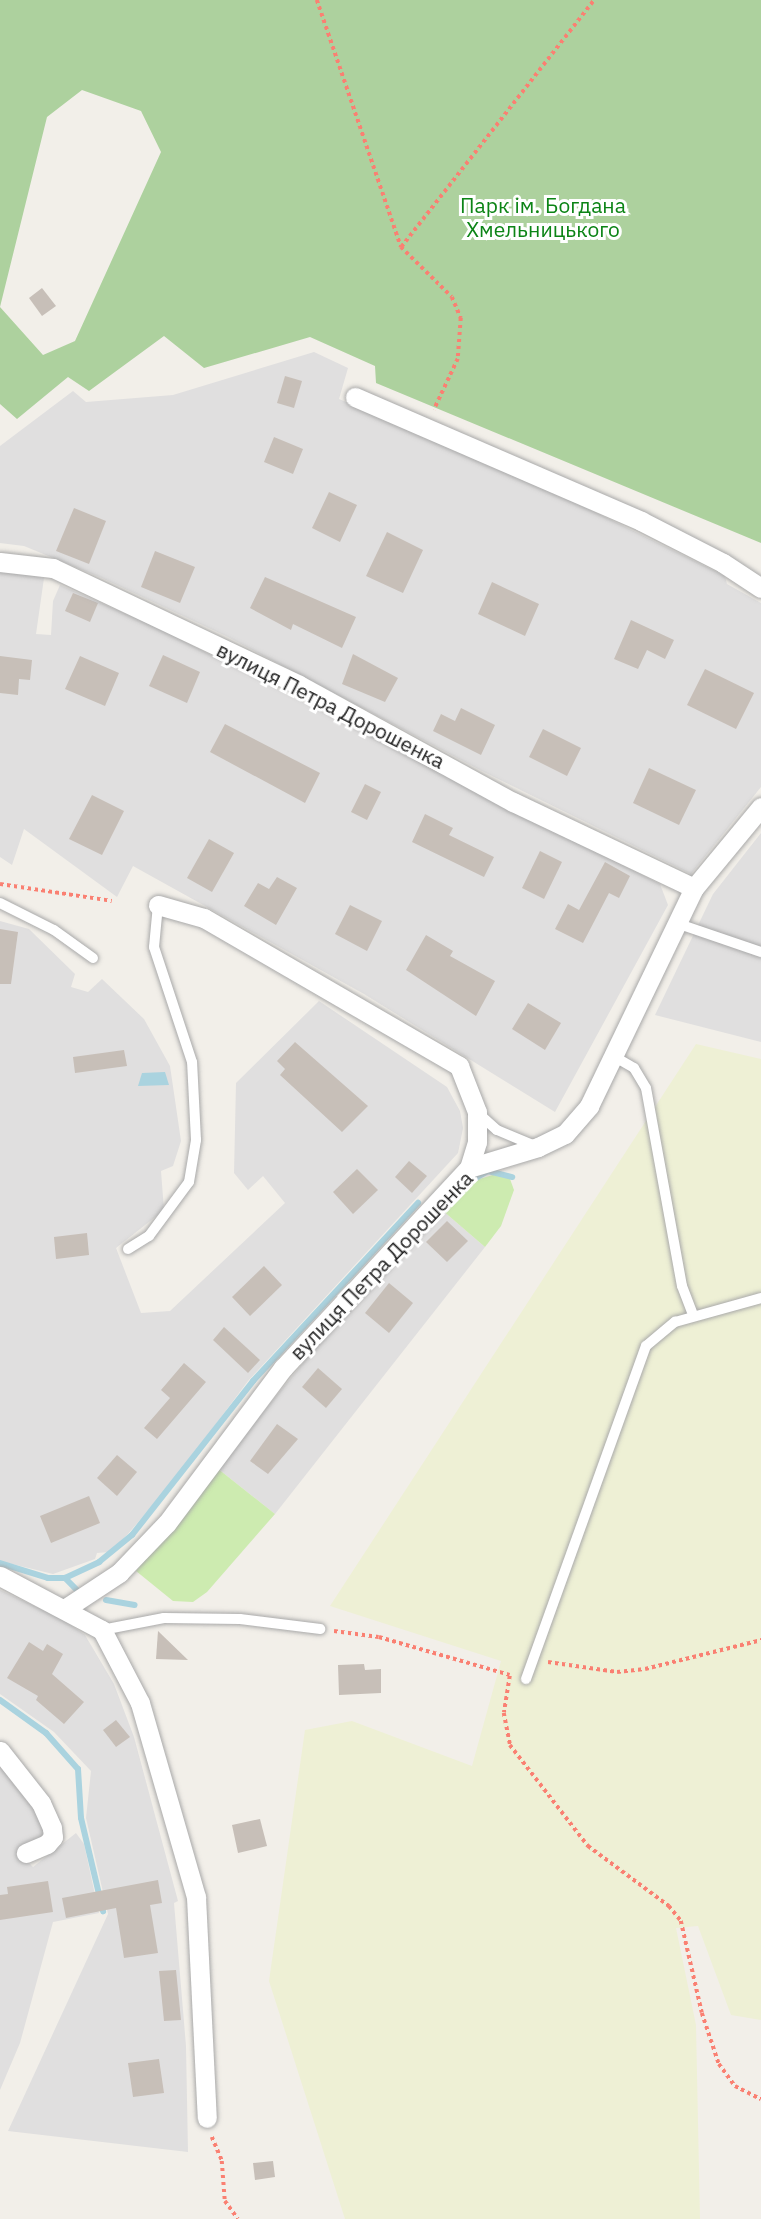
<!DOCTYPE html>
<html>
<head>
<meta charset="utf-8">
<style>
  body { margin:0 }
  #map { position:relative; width:761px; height:2219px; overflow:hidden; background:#f2efe9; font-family:"IBM Plex Sans",sans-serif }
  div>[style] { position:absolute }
  .residential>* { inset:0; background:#e0dfdf }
  .farmland>* { inset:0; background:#eef0d5 }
  .grass>* { inset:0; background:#cdebb0 }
  .forest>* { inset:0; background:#add19e }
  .water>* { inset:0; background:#aad3df }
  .stream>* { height:6px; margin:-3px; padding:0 3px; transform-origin:3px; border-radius:3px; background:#aad3df }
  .building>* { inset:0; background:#c7bfb8 }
  .path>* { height:3.5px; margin-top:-1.75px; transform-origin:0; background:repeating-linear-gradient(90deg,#fa8072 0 3.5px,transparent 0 7px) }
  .roads { filter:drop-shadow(0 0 2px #a9a9a9) drop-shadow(0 0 2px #a9a9a9) }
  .service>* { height:10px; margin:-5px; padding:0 5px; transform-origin:5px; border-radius:5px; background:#fff }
  .minor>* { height:19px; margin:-9.5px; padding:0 9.5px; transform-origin:9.5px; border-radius:9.5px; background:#fff }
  span { translate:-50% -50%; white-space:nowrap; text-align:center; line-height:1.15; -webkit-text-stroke:6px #fff; paint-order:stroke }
  .park-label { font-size:21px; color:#0c8416 }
  .street-label { font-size:21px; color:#222 }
</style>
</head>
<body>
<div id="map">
  <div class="residential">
    <i style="clip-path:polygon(314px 352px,348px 368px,339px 399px,550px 490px,725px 576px,727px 584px,761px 603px,761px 787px,691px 874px,482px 771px,228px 637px,102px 578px,24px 546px,0 543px,0 446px,73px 391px,86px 402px,173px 395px)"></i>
    <i style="clip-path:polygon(0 569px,44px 578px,36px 634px,51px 635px,53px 601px,60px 585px,156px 627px,660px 884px,668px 905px,555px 1112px,364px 994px,133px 866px,117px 897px,24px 829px,12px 865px,0 857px)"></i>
    <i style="clip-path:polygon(761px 833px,761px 1042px,655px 1015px,713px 894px)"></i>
    <i style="clip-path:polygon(0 921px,29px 929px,75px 974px,71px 987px,88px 992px,102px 979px,144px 1019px,170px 1066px,181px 1141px,173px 1166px,161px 1171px,164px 1210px,116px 1248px,141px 1313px,170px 1311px,285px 1203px,263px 1176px,248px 1190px,234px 1173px,236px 1083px,319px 1001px,447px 1087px,460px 1111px,463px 1128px,458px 1153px,248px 1381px,177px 1476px,128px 1534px,109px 1552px,97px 1553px,95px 1559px,53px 1574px,0 1561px)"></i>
    <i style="clip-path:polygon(442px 1210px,485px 1247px,275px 1514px,217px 1468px,340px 1318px)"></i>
    <i style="clip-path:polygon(0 1590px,62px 1619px,85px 1635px,114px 1684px,134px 1737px,178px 1901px,174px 1903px,186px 2046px,188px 2152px,8px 2131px,108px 1914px,86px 1818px,91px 1771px,54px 1732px,0 1694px)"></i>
    <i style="clip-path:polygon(0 1760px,35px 1806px,44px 1828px,43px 1840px,25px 1859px,33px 1867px,76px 1833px,84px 1844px,99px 1913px,53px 1922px,20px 2043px,0 2090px)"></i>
  </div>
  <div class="farmland">
    <i style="clip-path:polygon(696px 1044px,761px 1059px,761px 2020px,731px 2015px,698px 1926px,676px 1928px,696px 2025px,700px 2219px,345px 2219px,269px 1981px,305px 1730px,352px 1721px,472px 1766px,501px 1661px,330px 1606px)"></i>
  </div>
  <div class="grass">
    <i style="clip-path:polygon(499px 1173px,510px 1179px,514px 1190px,501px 1226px,485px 1247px,442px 1210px,473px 1181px)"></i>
    <i style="clip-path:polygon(217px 1468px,275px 1514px,207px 1592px,193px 1602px,173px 1601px,136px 1571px)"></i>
  </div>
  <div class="forest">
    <i style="clip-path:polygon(evenodd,0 0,761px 0,761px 543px,376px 383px,375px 366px,310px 337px,204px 368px,164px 336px,89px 391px,68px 377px,17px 419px,0 404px,0 0,82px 90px,141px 111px,161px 152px,75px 341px,43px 355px,0 307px,47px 117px,82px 90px)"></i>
  </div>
  <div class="water">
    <i style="clip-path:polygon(165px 1072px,169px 1085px,138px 1086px,142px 1073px)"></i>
  </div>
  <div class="stream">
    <i style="left:466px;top:1184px;width:26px;rotate:-31deg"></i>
    <i style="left:488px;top:1171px;width:25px;rotate:14deg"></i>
    <i style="left:0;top:1563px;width:50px;rotate:17.4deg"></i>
    <i style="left:48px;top:1578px;width:17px"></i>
    <i style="left:65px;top:1578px;width:17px;rotate:45deg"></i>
    <i style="left:65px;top:1578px;width:38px;rotate:-25deg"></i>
    <i style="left:99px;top:1562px;width:43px;rotate:-39.3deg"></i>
    <i style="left:132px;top:1535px;width:196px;rotate:-51.8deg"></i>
    <i style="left:253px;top:1381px;width:243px;rotate:-47.2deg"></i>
    <i style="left:106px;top:1600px;width:29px;rotate:10deg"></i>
    <i style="left:0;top:1700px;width:57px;rotate:35.7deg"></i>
    <i style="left:46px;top:1733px;width:48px;rotate:48.4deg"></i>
    <i style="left:78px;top:1769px;width:49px;rotate:86.5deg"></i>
    <i style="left:81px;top:1818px;width:96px;rotate:76.7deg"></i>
  </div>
  <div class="building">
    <i style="clip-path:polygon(42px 288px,56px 306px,42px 316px,29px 298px)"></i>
    <i style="clip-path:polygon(285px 376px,302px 381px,294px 408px,277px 403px)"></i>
    <i style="clip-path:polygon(274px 437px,303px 449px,293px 474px,264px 462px)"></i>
    <i style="clip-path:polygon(329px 492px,357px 505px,340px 542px,312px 528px)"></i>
    <i style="clip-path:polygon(74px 508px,106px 521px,89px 564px,56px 551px)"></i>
    <i style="clip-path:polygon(387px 532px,423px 550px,403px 593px,366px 576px)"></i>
    <i style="clip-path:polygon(155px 551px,195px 567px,180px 603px,141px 587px)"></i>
    <i style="clip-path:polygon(265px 577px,356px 617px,342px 648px,293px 624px,291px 630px,250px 608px)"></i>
    <i style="clip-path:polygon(492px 582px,539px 604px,525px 636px,478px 614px)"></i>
    <i style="clip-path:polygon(73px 593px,98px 603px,90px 622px,65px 611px)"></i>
    <i style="clip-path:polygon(631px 620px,674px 640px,665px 659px,647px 650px,638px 669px,614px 659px)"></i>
    <i style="clip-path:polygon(353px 654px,398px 678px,385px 702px,342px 684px)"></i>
    <i style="clip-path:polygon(163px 655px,200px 672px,187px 703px,149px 686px)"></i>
    <i style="clip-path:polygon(0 656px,32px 660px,30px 680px,19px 679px,18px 695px,0 693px)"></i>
    <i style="clip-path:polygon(80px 656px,119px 673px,105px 706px,65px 689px)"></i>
    <i style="clip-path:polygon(705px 669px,754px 693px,736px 729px,687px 705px)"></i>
    <i style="clip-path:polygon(461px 708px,495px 725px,481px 755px,433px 731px,441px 714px,455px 721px)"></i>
    <i style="clip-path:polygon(225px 724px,320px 773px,305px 803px,210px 752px)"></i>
    <i style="clip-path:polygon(543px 729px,581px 748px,567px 776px,529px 757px)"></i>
    <i style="clip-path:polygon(649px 768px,696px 790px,679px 825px,633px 803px)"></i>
    <i style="clip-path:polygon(365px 784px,381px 792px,367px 820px,351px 812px)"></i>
    <i style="clip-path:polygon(92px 795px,124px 811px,102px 855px,69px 839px)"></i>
    <i style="clip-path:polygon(425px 814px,453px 828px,449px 835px,494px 857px,484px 877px,412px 842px)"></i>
    <i style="clip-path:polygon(209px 839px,234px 853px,212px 892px,187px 878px)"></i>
    <i style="clip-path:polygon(540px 851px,562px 862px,544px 899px,522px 888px)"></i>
    <i style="clip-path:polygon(605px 862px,630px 876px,619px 898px,609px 893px,583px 943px,555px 929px,568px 904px,579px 910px)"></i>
    <i style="clip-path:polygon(277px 877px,297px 888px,276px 925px,244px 906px,258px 883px,269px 889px)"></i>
    <i style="clip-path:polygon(350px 905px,382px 921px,367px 951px,335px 934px)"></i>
    <i style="clip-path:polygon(0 929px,18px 932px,11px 984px,0 984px)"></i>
    <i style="clip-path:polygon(426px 935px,453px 951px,450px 956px,495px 981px,476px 1016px,406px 970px)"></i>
    <i style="clip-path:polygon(528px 1003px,561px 1023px,545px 1050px,512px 1029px)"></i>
    <i style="clip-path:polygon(295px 1042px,368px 1106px,342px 1132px,280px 1075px,285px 1069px,277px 1061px)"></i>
    <i style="clip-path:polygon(124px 1050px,127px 1066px,75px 1073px,73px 1057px)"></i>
    <i style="clip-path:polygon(409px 1161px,427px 1176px,412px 1193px,395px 1177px)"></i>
    <i style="clip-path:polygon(357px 1169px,378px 1190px,353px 1214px,333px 1192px)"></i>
    <i style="clip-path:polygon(447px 1221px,468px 1241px,447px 1262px,426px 1242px)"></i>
    <i style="clip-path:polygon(87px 1233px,89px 1255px,56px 1259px,54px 1237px)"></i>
    <i style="clip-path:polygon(264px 1266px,282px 1285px,250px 1316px,232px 1297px)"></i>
    <i style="clip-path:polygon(389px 1283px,413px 1303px,389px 1333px,365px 1313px)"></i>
    <i style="clip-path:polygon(224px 1327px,260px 1360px,248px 1373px,213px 1340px)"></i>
    <i style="clip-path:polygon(184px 1363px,206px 1382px,157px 1439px,144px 1428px,170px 1398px,161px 1390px)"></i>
    <i style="clip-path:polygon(318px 1368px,342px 1389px,326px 1408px,302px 1387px)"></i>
    <i style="clip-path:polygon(277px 1424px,298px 1439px,268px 1474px,250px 1461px)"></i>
    <i style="clip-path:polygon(117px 1455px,137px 1472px,117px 1496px,97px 1478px)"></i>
    <i style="clip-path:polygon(89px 1496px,100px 1523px,51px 1543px,40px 1516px)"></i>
    <i style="clip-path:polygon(158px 1631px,188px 1660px,156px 1659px)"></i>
    <i style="clip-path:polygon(29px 1642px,43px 1651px,47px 1644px,63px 1654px,52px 1674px,84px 1702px,64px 1724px,36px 1700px,38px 1696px,7px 1678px)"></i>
    <i style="clip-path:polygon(364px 1664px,365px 1670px,381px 1669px,381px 1693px,339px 1695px,338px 1665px)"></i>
    <i style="clip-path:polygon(116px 1720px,130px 1737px,116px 1747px,103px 1730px)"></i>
    <i style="clip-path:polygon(260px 1819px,267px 1846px,238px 1853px,232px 1825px)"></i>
    <i style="clip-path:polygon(158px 1880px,162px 1903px,150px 1905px,158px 1953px,124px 1958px,116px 1908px,66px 1918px,62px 1898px)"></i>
    <i style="clip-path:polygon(48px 1881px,53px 1912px,0 1920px,0 1895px,8px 1894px,7px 1887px)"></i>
    <i style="clip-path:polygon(176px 1970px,181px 2020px,164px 2021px,159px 1971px)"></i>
    <i style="clip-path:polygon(159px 2059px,164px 2093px,133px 2097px,128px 2063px)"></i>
    <i style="clip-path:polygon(273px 2161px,275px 2177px,255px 2180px,253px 2163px)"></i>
  </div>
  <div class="path">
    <i style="left:317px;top:0;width:261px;rotate:71.2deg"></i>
    <i style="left:401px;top:247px;width:71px;rotate:44.4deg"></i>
    <i style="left:452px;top:297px;width:23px;rotate:67deg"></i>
    <i style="left:461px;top:318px;width:41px;rotate:94.2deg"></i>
    <i style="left:458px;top:359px;width:56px;rotate:115.2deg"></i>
    <i style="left:401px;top:247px;width:313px;rotate:-52deg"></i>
    <i style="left:0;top:884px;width:113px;rotate:8.6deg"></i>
    <i style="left:334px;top:1631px;width:45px;rotate:7.6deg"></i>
    <i style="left:379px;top:1637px;width:136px;rotate:16.2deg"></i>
    <i style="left:548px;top:1662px;width:70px;rotate:8.2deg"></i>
    <i style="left:617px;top:1672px;width:28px;rotate:-6deg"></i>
    <i style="left:645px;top:1669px;width:120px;rotate:-14deg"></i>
    <i style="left:510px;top:1676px;width:37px;rotate:99deg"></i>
    <i style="left:504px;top:1713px;width:33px;rotate:79deg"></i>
    <i style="left:510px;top:1745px;width:128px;rotate:52.3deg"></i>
    <i style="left:588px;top:1846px;width:101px;rotate:36.5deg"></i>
    <i style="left:669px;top:1906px;width:19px;rotate:51deg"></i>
    <i style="left:681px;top:1921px;width:94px;rotate:77.1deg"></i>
    <i style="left:702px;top:2013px;width:54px;rotate:71.6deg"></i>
    <i style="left:719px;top:2064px;width:27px;rotate:54deg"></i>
    <i style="left:735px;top:2086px;width:29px;rotate:27deg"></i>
    <i style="left:212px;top:2137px;width:26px;rotate:67deg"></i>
    <i style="left:222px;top:2161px;width:40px;rotate:85.7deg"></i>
    <i style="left:225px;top:2201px;width:22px;rotate:54deg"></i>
  </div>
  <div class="roads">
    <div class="service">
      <i style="left:0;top:903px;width:60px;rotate:26.6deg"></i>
      <i style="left:54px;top:930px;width:48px;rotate:35.7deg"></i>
      <i style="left:679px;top:924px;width:87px;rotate:18.9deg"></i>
      <i style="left:615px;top:1057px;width:22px;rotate:30deg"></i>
      <i style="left:634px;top:1068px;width:23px;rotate:59deg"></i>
      <i style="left:646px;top:1088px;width:201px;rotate:79.7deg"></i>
      <i style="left:682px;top:1286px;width:31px;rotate:69deg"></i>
      <i style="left:479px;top:1114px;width:24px;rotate:42deg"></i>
      <i style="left:497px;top:1130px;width:41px;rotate:22.8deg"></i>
      <i style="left:128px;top:1249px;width:25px;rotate:-32deg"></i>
      <i style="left:149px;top:1236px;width:67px;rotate:-53.5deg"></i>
      <i style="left:189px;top:1182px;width:43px;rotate:-80.5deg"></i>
      <i style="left:196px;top:1140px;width:78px;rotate:-92.9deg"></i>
      <i style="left:192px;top:1062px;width:121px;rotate:-108.3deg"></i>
      <i style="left:154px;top:947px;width:42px;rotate:-84.6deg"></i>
      <i style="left:102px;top:1630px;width:63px;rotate:-11deg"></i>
      <i style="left:164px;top:1618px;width:76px;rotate:0.8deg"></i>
      <i style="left:240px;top:1619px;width:81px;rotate:7.1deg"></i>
      <i style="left:526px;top:1679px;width:354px;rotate:-70.2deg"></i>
      <i style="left:646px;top:1346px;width:38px;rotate:-40deg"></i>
      <i style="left:675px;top:1322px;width:89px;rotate:-15.6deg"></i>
    </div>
    <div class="minor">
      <i style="left:355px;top:397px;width:312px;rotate:23.4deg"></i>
      <i style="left:641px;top:521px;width:92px;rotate:27.1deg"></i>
      <i style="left:723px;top:563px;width:45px;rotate:33.3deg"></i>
      <i style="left:0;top:562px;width:53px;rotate:6.5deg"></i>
      <i style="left:53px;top:568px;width:272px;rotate:25.4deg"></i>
      <i style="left:299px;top:685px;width:244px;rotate:28.7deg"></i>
      <i style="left:513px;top:802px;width:200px;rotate:25.4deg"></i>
      <i style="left:158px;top:905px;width:48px;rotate:15.8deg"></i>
      <i style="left:204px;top:918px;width:295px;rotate:30.1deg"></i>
      <i style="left:459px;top:1066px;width:49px;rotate:68.6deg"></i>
      <i style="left:477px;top:1112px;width:30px;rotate:90deg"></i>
      <i style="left:477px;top:1142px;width:27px;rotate:107deg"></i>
      <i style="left:0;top:1576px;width:115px;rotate:27.9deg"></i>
      <i style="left:102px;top:1630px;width:82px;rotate:62.5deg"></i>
      <i style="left:140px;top:1703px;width:202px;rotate:73.9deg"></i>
      <i style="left:196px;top:1897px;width:221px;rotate:87.2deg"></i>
      <i style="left:66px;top:1608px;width:64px;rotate:-33.4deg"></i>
      <i style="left:119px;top:1573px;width:69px;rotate:-46.2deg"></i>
      <i style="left:167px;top:1523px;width:194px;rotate:-53.2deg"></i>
      <i style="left:283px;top:1368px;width:273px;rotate:-47.1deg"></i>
      <i style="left:469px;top:1168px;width:72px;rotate:-16.9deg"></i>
      <i style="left:538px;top:1147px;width:30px;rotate:-26deg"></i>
      <i style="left:565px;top:1134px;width:37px;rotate:-49deg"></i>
      <i style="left:589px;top:1106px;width:242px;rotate:-64.3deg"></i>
      <i style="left:694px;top:888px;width:105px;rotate:-50.4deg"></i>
      <i style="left:0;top:1751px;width:66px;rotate:51.7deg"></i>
      <i style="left:41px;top:1803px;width:27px;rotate:66deg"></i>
      <i style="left:52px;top:1828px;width:9px;rotate:84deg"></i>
      <i style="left:53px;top:1837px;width:9px;rotate:131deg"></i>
      <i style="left:47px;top:1844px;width:23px;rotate:157deg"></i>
    </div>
  </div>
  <div class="park-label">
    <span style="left:543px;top:217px">Парк ім. Богдана<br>Хмельницького</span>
  </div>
  <div class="street-label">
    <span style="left:331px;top:705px;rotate:27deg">вулиця Петра Дорошенка</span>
    <span style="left:381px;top:1265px;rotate:-46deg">вулиця Петра Дорошенка</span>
  </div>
</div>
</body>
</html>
